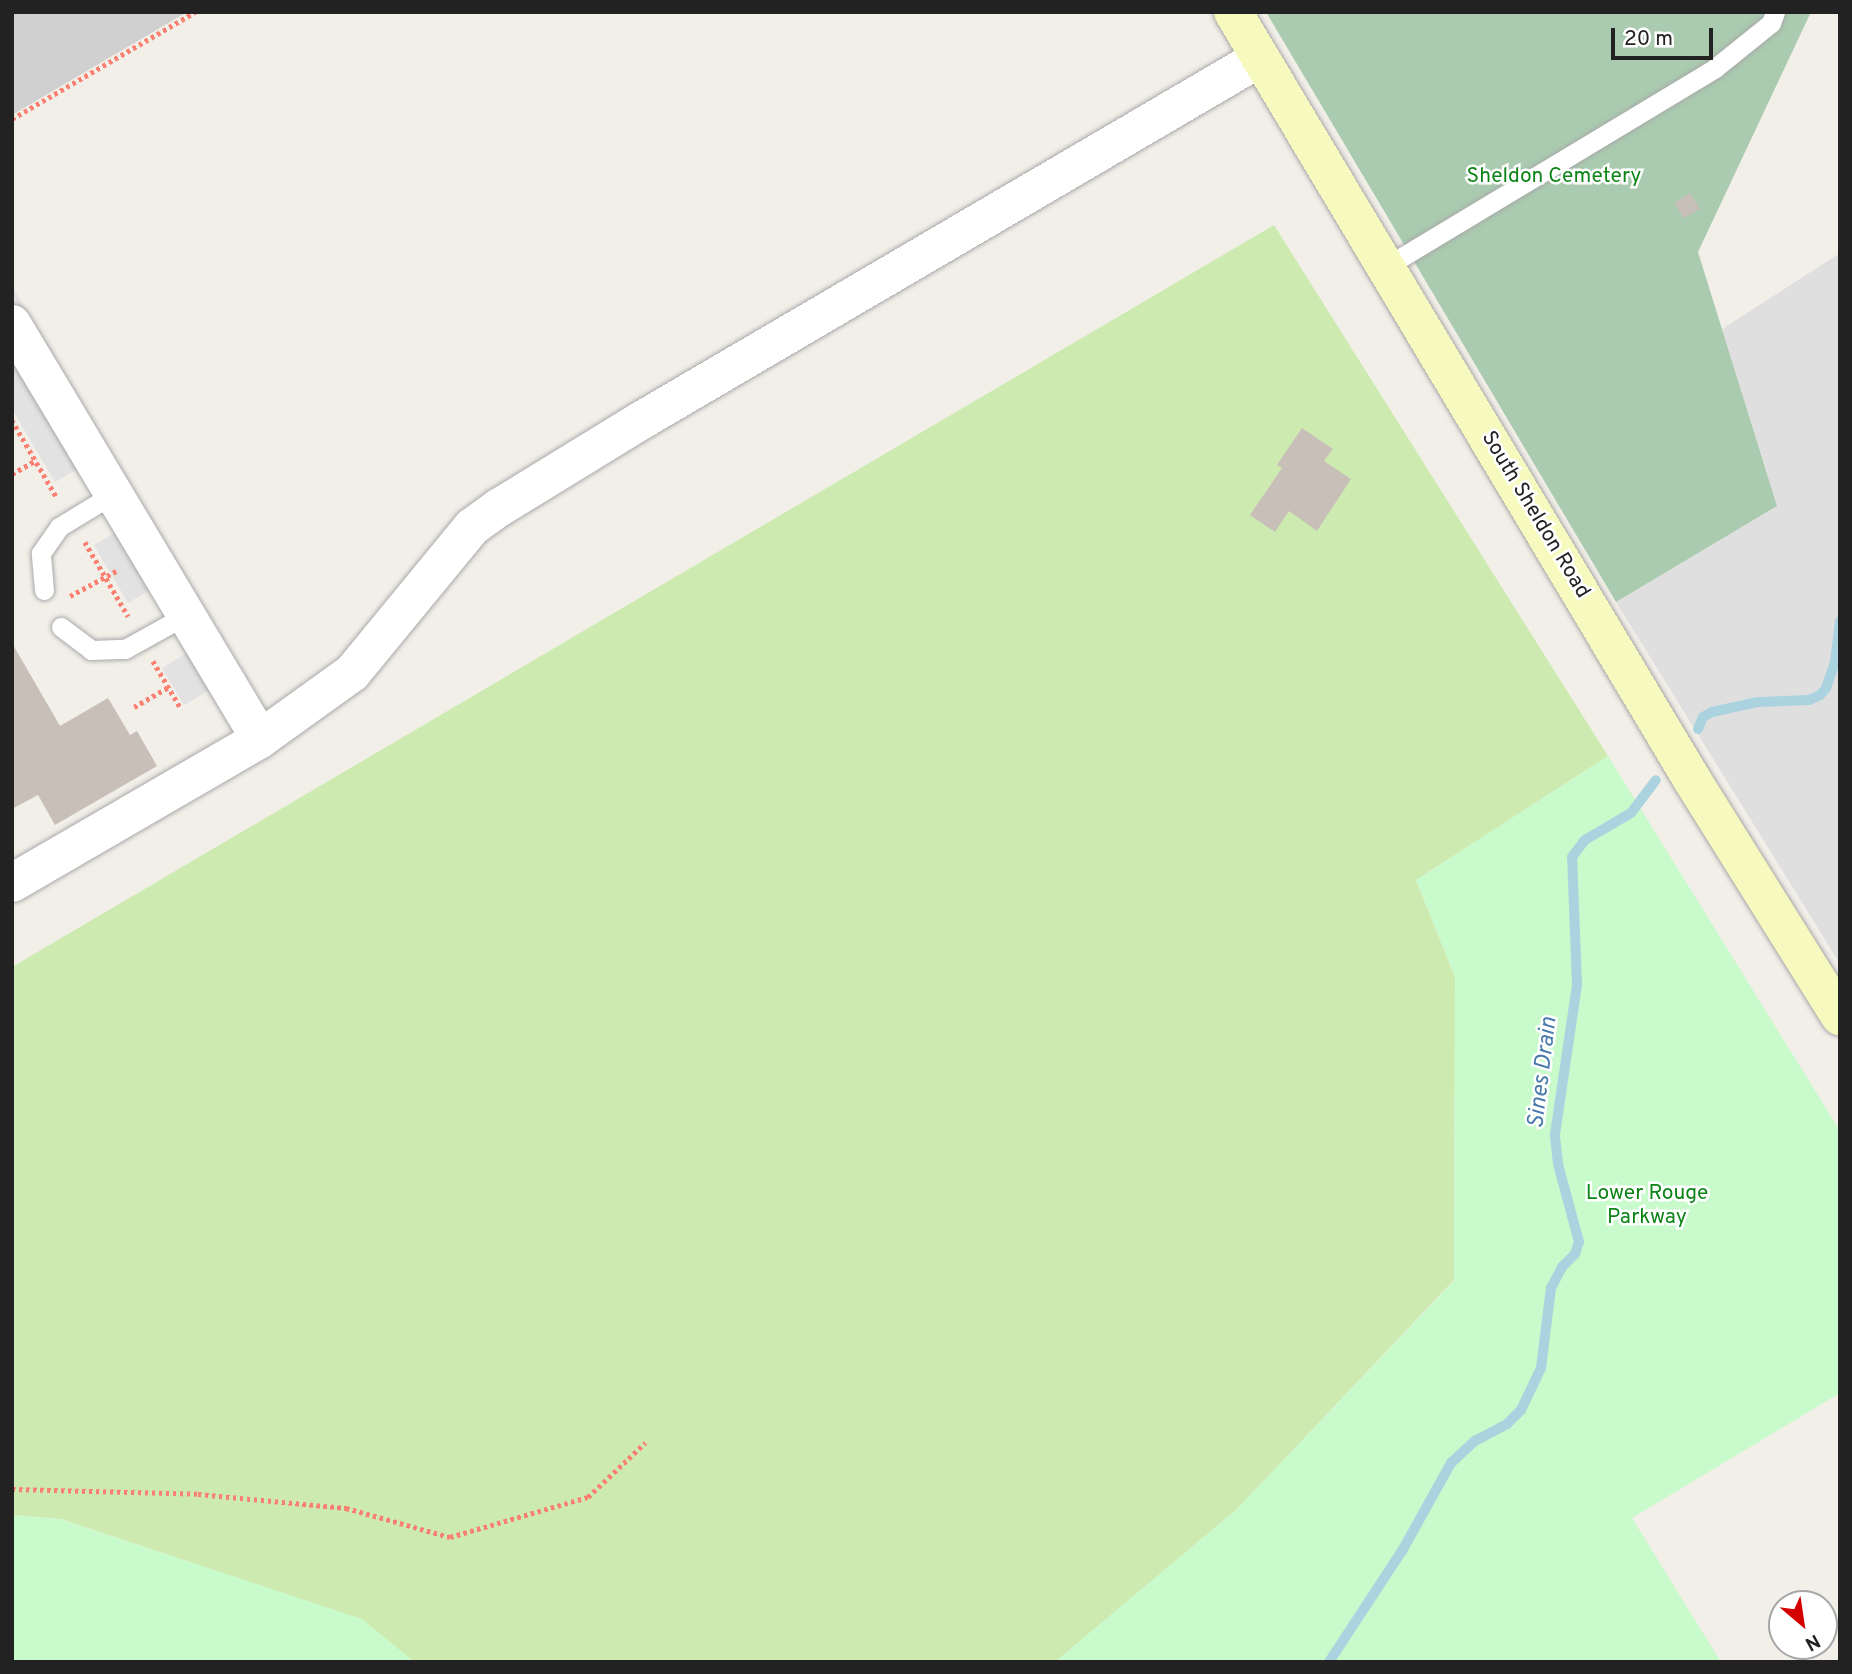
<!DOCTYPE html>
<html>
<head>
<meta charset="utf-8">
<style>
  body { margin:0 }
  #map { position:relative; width:1852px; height:1674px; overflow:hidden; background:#f2efe9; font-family:Overpass,sans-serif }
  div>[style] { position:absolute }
  .residential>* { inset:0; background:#e0dfdf }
  .religious>* { inset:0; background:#d0d0d0 }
  .grass>* { inset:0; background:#cdebb0 }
  .cemetery>* { inset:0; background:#aacbaf }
  .park>* { inset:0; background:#c8facc }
  .parking>* { inset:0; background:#e2e2e2 }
  .stream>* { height:10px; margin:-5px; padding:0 5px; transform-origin:5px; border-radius:5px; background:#aad3df }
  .building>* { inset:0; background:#c7bfb8 }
  .path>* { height:4.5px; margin-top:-2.25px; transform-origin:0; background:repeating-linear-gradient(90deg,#fa8072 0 3.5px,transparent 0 7px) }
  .roads { filter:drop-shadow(0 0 2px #a9a9a9) drop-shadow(0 0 2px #a9a9a9) }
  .lane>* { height:19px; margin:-9.5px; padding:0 9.5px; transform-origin:9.5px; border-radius:9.5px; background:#fff }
  .street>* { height:38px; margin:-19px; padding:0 19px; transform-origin:19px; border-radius:19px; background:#fff }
  .secondary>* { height:38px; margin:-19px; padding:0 19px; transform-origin:19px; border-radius:19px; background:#f7fabf }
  span { translate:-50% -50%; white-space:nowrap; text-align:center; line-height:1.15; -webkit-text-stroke:5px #fff; paint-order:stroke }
  .park-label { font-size:21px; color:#0c8416 }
  .street-label { font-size:21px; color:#222 }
  .water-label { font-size:23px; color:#4a7aab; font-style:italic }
  .frame { position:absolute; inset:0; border:14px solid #222; pointer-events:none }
  .north { position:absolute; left:1768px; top:1590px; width:70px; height:70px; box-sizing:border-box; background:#fff; border:2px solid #a7a7a7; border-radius:50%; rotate:151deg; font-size:19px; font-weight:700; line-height:28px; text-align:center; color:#222 }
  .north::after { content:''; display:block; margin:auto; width:24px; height:32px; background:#d40000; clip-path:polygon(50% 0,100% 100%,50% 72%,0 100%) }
  .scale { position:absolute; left:1611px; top:28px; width:102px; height:32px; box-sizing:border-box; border:4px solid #222; border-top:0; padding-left:9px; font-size:21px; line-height:24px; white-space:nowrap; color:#222; -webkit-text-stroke:5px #fff; paint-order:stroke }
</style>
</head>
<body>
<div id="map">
  <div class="residential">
    <i style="clip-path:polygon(1840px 253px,1840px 964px,1616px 602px,1777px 506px,1722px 329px)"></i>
  </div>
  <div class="religious">
    <i style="clip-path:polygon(12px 12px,187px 12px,12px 115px)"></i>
  </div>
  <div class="grass">
    <i style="clip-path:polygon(1274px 225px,1608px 756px,1416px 880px,1455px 977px,1454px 1280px,1236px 1510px,1055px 1662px,414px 1662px,361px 1619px,61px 1519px,12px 1515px,12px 967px)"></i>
  </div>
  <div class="cemetery">
    <i style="clip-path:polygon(1266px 12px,1811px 12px,1698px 252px,1777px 506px,1616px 602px)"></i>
  </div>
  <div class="park">
    <i style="clip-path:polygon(1608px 756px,1840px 1131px,1840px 1393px,1632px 1518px,1721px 1662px,1055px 1662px,1236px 1510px,1454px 1281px,1455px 977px,1416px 880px)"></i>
    <i style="clip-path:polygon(12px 1515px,60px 1519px,362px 1619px,414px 1662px,12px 1662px)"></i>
  </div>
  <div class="parking">
    <i style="clip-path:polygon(12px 286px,109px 451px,55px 482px,12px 409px)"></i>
    <i style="clip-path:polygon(148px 514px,181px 572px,128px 603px,94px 545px)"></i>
    <i style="clip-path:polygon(218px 635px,240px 672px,184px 705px,162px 668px)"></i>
  </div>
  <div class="stream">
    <i style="left:1698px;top:729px;width:13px;rotate:-67deg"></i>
    <i style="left:1703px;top:717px;width:10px;rotate:-29deg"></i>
    <i style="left:1712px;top:712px;width:47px;rotate:-12.3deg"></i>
    <i style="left:1758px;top:702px;width:51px;rotate:-2.2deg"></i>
    <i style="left:1809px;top:700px;width:12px;rotate:-24deg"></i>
    <i style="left:1820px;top:695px;width:9px;rotate:-49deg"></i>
    <i style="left:1826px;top:688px;width:28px;rotate:-71deg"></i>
    <i style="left:1835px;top:662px;width:41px;rotate:-83deg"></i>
    <i style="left:1329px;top:1662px;width:133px;rotate:-56.7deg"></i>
    <i style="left:1402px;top:1551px;width:101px;rotate:-60.9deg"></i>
    <i style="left:1451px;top:1463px;width:33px;rotate:-43deg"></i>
    <i style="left:1475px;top:1441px;width:36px;rotate:-28deg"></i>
    <i style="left:1507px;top:1424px;width:20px;rotate:-45deg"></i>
    <i style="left:1521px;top:1410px;width:47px;rotate:-64.5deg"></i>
    <i style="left:1541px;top:1368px;width:81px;rotate:-82.9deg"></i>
    <i style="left:1551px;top:1288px;width:24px;rotate:-62deg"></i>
    <i style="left:1562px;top:1267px;width:18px;rotate:-45deg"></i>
    <i style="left:1575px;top:1254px;width:13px;rotate:-72deg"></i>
    <i style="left:1579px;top:1242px;width:81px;rotate:-105.1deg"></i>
    <i style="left:1558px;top:1164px;width:30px;rotate:-96deg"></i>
    <i style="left:1555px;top:1134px;width:151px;rotate:-81.6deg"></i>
    <i style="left:1577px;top:985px;width:128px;rotate:-92.2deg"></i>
    <i style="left:1572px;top:857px;width:21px;rotate:-53deg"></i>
    <i style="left:1585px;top:840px;width:53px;rotate:-30.4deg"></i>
    <i style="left:1631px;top:813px;width:41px;rotate:-52.9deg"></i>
  </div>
  <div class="building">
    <i style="clip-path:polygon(1690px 193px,1700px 209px,1684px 218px,1674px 203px)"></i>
    <i style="clip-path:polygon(1302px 428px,1333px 449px,1324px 461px,1351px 479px,1317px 531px,1289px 511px,1275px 532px,1250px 515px,1282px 468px,1277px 465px)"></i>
    <i style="clip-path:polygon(12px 643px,60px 726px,108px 698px,130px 735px,137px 731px,157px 766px,55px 825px,38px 795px,12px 809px)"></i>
  </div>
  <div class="path">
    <i style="left:12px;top:119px;width:212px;rotate:-30.3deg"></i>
    <i style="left:12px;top:420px;width:90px;rotate:60deg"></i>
    <i style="left:12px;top:474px;width:28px;rotate:-30deg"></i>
    <i style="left:85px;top:542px;width:86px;rotate:59.8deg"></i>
    <i style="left:70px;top:596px;width:55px;rotate:-28.4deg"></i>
    <i style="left:153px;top:661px;width:53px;rotate:59.6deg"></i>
    <i style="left:134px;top:707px;width:39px;rotate:-30deg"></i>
    <i style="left:12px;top:1489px;width:186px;rotate:1.5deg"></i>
    <i style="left:198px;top:1494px;width:149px;rotate:5.4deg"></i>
    <i style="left:346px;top:1508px;width:108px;rotate:15.6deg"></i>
    <i style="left:450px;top:1537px;width:144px;rotate:-16.2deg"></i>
    <i style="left:588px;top:1497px;width:79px;rotate:-43.5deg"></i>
  </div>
  <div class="roads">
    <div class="lane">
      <i style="left:1387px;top:266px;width:383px;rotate:-31.1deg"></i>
      <i style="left:1715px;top:68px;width:72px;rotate:-38.8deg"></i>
      <i style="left:1771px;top:23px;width:12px;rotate:-70deg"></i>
      <i style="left:44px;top:590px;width:37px;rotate:-95deg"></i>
      <i style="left:41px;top:553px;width:32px;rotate:-55deg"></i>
      <i style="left:59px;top:527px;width:66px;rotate:-31.3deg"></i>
      <i style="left:61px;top:627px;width:38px;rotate:37deg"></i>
      <i style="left:91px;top:650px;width:34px;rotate:-2deg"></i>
      <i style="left:125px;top:649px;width:70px;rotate:-29.1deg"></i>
    </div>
    <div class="street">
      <i style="left:12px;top:324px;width:483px;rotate:59.1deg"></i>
      <i style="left:12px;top:883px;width:287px;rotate:-30.1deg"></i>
      <i style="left:260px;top:739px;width:113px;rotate:-35.7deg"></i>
      <i style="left:352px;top:673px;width:189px;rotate:-50.6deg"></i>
      <i style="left:472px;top:527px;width:34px;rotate:-36deg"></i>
      <i style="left:500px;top:507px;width:167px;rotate:-31.5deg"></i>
      <i style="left:642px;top:420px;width:716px;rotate:-30.36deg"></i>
    </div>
    <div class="secondary">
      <i style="left:1233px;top:12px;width:892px;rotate:59.12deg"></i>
      <i style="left:1691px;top:778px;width:281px;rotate:58deg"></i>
    </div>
  </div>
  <div class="park-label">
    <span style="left:1554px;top:177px">Sheldon Cemetery</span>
    <span style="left:1647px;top:1206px">Lower Rouge<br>Parkway</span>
  </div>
  <div class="street-label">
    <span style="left:1535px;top:515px;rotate:59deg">South Sheldon Road</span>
  </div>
  <div class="water-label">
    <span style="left:1544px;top:1073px;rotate:-83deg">Sines Drain</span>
  </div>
  <div class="frame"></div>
  <div class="north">N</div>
  <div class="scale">20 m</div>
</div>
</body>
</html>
